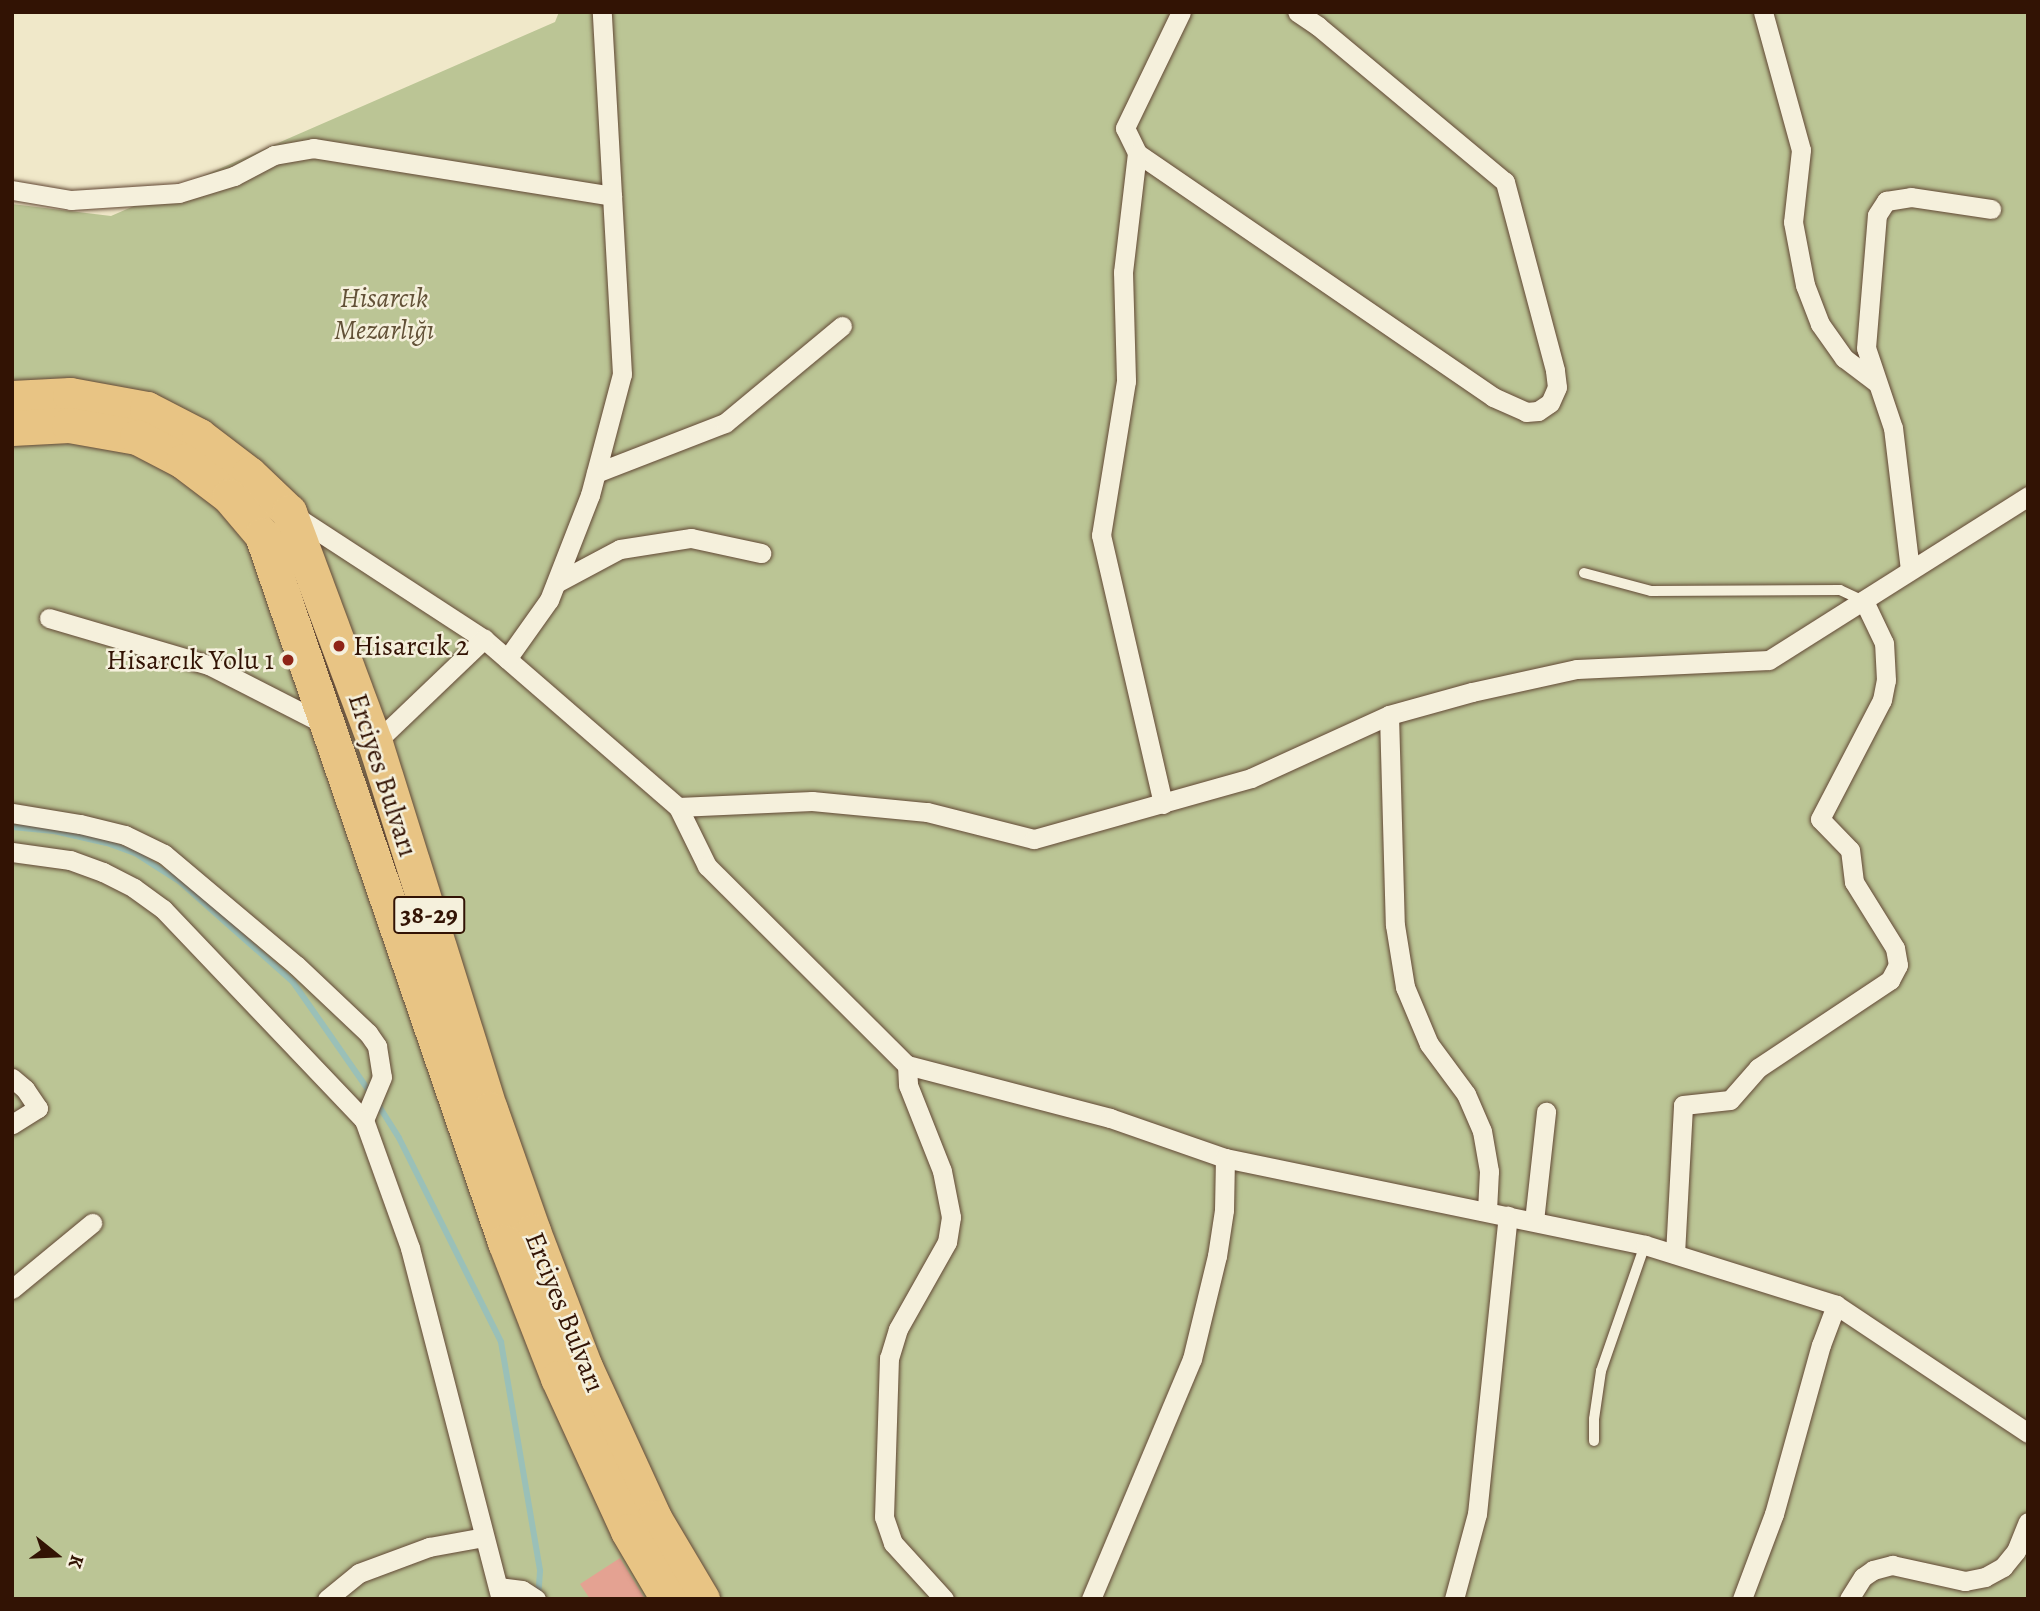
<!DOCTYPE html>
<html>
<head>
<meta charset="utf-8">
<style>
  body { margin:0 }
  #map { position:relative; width:2040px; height:1611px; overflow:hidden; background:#f0e8c9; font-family:Alegreya,serif }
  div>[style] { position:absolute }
  .green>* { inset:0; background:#bbc595 }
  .stream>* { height:6px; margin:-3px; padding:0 3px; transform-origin:3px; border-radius:3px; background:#9ac0b8 }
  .building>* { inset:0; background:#e4a292 }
  .roads { filter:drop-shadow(0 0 2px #624835) drop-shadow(0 0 2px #624835) }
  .lane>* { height:10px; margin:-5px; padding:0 5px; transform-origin:5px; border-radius:5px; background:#f5f0dc }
  .street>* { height:19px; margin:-9.5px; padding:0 9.5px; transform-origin:9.5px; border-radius:9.5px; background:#f5f0dc }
  .highway>* { height:35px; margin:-17.5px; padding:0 17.5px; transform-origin:17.5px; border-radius:17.5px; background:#e8c484 }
  .dots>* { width:19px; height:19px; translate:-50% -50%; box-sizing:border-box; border:4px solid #f5f0dc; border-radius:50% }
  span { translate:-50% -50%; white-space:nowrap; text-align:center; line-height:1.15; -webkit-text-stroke:5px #f5f0dc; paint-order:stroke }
  .shield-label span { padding:2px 5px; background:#f5f0dc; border:2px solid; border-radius:5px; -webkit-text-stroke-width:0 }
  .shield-label { font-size:26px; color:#321304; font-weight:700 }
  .park-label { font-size:28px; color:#625137; font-style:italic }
  .poi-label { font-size:28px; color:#321304 }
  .left { translate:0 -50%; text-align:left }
  .right { translate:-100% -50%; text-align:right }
  .street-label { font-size:28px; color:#321304 }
  .frame { position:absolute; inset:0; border:14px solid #321304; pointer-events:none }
  .north { position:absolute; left:21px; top:1520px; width:70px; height:70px; -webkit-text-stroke:5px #f5f0dc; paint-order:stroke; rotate:108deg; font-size:19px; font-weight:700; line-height:28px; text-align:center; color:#321304 }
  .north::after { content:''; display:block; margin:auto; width:24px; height:32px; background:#321304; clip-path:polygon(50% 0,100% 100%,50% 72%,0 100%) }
</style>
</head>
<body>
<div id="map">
  <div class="green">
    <i style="clip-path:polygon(559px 12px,2028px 12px,2028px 1599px,12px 1599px,12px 204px,111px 216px,555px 22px)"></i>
  </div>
  <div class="stream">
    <i style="left:12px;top:827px;width:42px;rotate:5.4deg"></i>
    <i style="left:54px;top:831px;width:54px;rotate:12.8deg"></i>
    <i style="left:107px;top:843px;width:30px;rotate:20deg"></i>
    <i style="left:135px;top:853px;width:52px;rotate:32.5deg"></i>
    <i style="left:179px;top:881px;width:152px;rotate:41.5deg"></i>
    <i style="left:293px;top:982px;width:136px;rotate:55.1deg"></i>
    <i style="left:377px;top:1103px;width:41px;rotate:57.8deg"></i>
    <i style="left:399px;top:1138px;width:228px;rotate:63.4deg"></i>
    <i style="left:501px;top:1342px;width:232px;rotate:80.3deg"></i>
    <i style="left:540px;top:1571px;width:26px;rotate:94deg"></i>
  </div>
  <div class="building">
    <i style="clip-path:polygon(620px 1558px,645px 1599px,590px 1599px,580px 1584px)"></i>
  </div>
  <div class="roads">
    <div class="lane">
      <i style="left:1584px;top:573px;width:69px;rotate:15deg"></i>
      <i style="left:1651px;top:591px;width:189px;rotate:-0.3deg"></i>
      <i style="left:1840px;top:590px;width:26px;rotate:25deg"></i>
      <i style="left:1594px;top:1441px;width:22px;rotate:-90deg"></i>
      <i style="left:1594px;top:1419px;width:49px;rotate:-81.7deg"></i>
      <i style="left:1601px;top:1371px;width:133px;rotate:-70.8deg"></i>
    </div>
    <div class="street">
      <i style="left:1181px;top:12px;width:129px;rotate:115.8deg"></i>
      <i style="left:1125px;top:128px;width:28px;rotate:64deg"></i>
      <i style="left:1137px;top:153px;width:432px;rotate:34.4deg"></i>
      <i style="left:1493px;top:397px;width:36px;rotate:24deg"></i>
      <i style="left:1526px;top:412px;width:12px;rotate:-5deg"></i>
      <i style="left:1538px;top:411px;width:14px;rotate:-34deg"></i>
      <i style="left:1550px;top:403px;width:17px;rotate:-66deg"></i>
      <i style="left:1557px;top:387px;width:17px;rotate:-97deg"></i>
      <i style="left:1555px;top:370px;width:195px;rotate:-104.9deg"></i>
      <i style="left:1505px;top:182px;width:244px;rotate:-140.2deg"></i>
      <i style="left:1318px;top:26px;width:25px;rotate:-146deg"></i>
      <i style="left:1763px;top:12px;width:143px;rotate:74.6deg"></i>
      <i style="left:1801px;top:150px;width:72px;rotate:96.3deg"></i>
      <i style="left:1793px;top:222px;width:64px;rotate:79.2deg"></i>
      <i style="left:1805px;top:285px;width:42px;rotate:69deg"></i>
      <i style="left:1820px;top:324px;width:42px;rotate:54.8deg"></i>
      <i style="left:1844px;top:358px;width:41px;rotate:37.1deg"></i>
      <i style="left:1137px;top:153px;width:120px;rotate:96.7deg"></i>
      <i style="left:1123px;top:272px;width:109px;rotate:88.4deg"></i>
      <i style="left:1126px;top:381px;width:156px;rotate:99.2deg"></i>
      <i style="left:1101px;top:535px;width:276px;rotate:77deg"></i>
      <i style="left:12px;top:190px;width:60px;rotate:9.6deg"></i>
      <i style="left:71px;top:200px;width:108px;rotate:-3.7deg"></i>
      <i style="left:179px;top:193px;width:58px;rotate:-17.2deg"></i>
      <i style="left:234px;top:176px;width:45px;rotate:-27.7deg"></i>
      <i style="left:274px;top:155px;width:40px;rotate:-10deg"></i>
      <i style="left:313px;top:148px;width:303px;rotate:9.1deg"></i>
      <i style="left:596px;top:473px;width:138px;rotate:-21.2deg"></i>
      <i style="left:725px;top:423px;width:152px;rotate:-39.7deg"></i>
      <i style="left:292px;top:514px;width:229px;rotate:33.1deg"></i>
      <i style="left:484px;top:639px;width:257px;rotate:40.9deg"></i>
      <i style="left:678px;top:807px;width:66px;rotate:63.8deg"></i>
      <i style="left:707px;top:866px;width:282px;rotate:44.9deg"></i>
      <i style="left:907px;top:1065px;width:210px;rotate:14.6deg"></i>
      <i style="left:1110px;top:1118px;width:122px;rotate:19.2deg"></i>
      <i style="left:1225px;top:1158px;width:429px;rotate:11.7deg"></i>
      <i style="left:1645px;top:1245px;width:200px;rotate:17.4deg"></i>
      <i style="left:1836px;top:1305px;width:231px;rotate:33.7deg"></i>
      <i style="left:1910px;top:570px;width:143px;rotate:-96.8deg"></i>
      <i style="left:1893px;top:428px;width:84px;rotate:-108.6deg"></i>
      <i style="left:1866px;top:348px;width:133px;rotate:-85.3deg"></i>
      <i style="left:1877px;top:215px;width:17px;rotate:-57deg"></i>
      <i style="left:1886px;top:201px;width:25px;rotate:-9deg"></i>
      <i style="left:1911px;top:197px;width:81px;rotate:8.5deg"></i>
      <i style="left:556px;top:583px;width:72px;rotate:-28deg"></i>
      <i style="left:620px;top:549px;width:72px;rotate:-8.8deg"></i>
      <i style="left:691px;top:538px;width:72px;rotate:12.1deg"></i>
      <i style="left:49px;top:618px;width:167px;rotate:16.4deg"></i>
      <i style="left:209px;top:665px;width:131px;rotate:27.1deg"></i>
      <i style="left:507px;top:659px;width:72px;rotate:-54.6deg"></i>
      <i style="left:549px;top:600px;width:113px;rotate:-68.7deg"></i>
      <i style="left:590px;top:495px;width:125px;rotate:-75.2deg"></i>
      <i style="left:622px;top:374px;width:363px;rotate:-93.2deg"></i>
      <i style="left:1389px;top:715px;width:210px;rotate:88.4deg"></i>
      <i style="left:1395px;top:925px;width:63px;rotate:80.8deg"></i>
      <i style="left:1405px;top:987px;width:62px;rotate:67.2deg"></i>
      <i style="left:1429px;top:1044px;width:62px;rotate:53.5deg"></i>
      <i style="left:1466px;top:1094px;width:40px;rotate:66.6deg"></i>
      <i style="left:1482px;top:1131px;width:41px;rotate:80.1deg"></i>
      <i style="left:1489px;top:1171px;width:40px;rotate:92.9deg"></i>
      <i style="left:375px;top:743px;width:151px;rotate:-43.7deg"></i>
      <i style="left:678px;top:807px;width:134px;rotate:-2.6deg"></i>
      <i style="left:812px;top:801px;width:116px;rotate:5.5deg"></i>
      <i style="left:927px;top:812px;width:110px;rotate:14.2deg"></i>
      <i style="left:1034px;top:839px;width:225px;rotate:-15.7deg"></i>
      <i style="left:1251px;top:778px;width:152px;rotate:-24.5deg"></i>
      <i style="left:1389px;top:715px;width:86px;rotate:-15.5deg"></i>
      <i style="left:1472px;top:692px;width:107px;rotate:-12.4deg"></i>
      <i style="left:1577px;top:669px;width:192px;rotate:-2.7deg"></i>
      <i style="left:1769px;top:660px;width:307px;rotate:-32.3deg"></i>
      <i style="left:12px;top:813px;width:69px;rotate:9.2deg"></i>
      <i style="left:80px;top:824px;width:46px;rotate:13.7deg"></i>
      <i style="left:125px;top:835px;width:43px;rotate:26deg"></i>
      <i style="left:164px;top:854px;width:172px;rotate:40.1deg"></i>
      <i style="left:296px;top:965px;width:99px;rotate:43.4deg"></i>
      <i style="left:368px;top:1033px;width:16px;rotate:55deg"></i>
      <i style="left:377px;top:1046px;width:31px;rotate:81deg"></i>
      <i style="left:382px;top:1077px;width:47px;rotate:112.7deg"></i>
      <i style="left:12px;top:852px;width:59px;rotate:7.9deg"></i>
      <i style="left:70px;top:860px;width:35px;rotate:20deg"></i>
      <i style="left:103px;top:872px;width:35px;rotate:27deg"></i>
      <i style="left:134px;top:888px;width:36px;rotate:36deg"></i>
      <i style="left:163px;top:909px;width:291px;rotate:46.4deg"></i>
      <i style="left:364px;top:1120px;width:136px;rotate:70.2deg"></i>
      <i style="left:410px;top:1248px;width:363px;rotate:75.5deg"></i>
      <i style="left:907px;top:1065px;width:20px;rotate:87deg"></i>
      <i style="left:908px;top:1085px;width:92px;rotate:68.4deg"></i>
      <i style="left:942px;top:1171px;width:47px;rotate:78.9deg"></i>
      <i style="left:951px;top:1217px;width:25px;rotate:99deg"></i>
      <i style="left:947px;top:1242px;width:100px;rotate:119.4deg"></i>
      <i style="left:898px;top:1329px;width:30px;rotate:107deg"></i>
      <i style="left:889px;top:1358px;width:159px;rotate:91.8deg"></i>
      <i style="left:884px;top:1517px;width:28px;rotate:71deg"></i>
      <i style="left:893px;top:1543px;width:76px;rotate:47.7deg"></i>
      <i style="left:12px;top:1078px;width:17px;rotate:40deg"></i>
      <i style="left:25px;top:1089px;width:23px;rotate:56deg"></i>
      <i style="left:38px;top:1108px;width:31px;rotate:148deg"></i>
      <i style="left:1534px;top:1221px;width:110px;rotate:-83.7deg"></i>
      <i style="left:1675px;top:1254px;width:149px;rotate:-86.9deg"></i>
      <i style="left:1683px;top:1105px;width:47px;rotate:-6.1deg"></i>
      <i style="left:1730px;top:1100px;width:43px;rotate:-48.8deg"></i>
      <i style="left:1758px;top:1068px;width:159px;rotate:-33.7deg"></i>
      <i style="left:1890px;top:980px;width:17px;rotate:-62deg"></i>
      <i style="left:1898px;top:965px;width:17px;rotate:-100deg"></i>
      <i style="left:1895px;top:948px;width:78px;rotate:-121.8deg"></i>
      <i style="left:1854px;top:882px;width:32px;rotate:-97deg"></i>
      <i style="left:1850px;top:850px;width:43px;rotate:-134.1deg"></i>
      <i style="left:1820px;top:819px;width:134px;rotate:-62.5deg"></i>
      <i style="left:1882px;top:700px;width:20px;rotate:-79deg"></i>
      <i style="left:1886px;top:680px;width:37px;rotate:-93deg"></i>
      <i style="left:1884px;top:643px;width:47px;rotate:-115.5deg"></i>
      <i style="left:12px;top:1289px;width:104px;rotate:-39.5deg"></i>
      <i style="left:498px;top:1587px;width:24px;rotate:7deg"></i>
      <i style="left:522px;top:1590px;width:17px;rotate:33deg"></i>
      <i style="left:327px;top:1599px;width:41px;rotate:-39.1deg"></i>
      <i style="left:359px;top:1573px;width:75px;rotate:-20.4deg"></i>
      <i style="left:429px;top:1547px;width:56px;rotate:-10.3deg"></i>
      <i style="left:1091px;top:1599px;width:260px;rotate:-67.2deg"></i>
      <i style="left:1192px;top:1359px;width:106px;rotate:-76.4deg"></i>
      <i style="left:1217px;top:1256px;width:47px;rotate:-81.3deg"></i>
      <i style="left:1224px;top:1210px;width:52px;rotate:-88.9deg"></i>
      <i style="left:1454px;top:1599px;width:88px;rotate:-74.9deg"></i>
      <i style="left:1477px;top:1514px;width:300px;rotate:-84.1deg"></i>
      <i style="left:1742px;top:1599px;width:91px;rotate:-69.4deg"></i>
      <i style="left:1774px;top:1514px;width:175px;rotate:-74.5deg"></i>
      <i style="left:1821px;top:1345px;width:43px;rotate:-69.4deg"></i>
      <i style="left:1849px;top:1599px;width:26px;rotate:-58deg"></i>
      <i style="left:1863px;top:1577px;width:12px;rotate:-35deg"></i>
      <i style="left:1873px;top:1570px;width:20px;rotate:-15deg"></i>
      <i style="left:1892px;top:1565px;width:75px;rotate:12.4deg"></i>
      <i style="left:1965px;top:1581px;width:20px;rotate:-11deg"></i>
      <i style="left:1985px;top:1577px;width:21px;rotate:-29deg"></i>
      <i style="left:2003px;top:1567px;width:21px;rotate:-51deg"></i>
      <i style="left:2016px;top:1551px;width:31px;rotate:-68deg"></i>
    </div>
    <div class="highway">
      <i style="left:12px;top:398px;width:58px;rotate:-3deg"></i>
      <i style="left:70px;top:395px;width:78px;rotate:10.3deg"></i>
      <i style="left:147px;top:409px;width:59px;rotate:27.4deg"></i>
      <i style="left:199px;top:436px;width:63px;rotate:37.2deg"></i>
      <i style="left:249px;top:474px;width:55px;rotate:43.5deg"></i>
      <i style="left:289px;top:512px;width:246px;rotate:69.6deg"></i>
      <i style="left:375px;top:743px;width:384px;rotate:72.6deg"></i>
      <i style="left:490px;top:1109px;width:129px;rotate:70.6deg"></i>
      <i style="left:533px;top:1231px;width:146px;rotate:69.1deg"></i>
      <i style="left:585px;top:1367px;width:166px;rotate:65.4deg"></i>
      <i style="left:654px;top:1518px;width:94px;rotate:59.3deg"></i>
      <i style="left:12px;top:428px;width:57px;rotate:-3deg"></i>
      <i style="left:69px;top:425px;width:69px;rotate:10deg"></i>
      <i style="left:137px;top:437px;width:52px;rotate:27.6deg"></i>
      <i style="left:183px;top:461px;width:58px;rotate:37.3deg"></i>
      <i style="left:229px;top:496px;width:51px;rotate:49.8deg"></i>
      <i style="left:262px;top:535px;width:748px;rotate:71.03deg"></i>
      <i style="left:505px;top:1242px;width:146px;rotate:68.7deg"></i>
      <i style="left:558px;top:1378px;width:168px;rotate:65.4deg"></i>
      <i style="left:628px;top:1531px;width:79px;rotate:59.5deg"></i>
    </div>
  </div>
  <div class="dots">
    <i style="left:339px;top:646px;background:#8f2418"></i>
    <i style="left:288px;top:660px;background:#8f2418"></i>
  </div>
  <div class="shield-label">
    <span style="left:429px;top:915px">38-29</span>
  </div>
  <div class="park-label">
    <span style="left:384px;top:314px">Hisarcık<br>Mezarlığı</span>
  </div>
  <div class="poi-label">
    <span class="left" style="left:353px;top:646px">Hisarcık 2</span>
    <span class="right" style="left:274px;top:660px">Hisarcık Yolu 1</span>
  </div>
  <div class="street-label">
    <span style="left:383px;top:775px;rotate:72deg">Erciyes Bulvarı</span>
    <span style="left:565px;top:1312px;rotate:68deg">Erciyes Bulvarı</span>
  </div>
  <div class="frame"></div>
  <div class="north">K</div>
</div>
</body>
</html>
